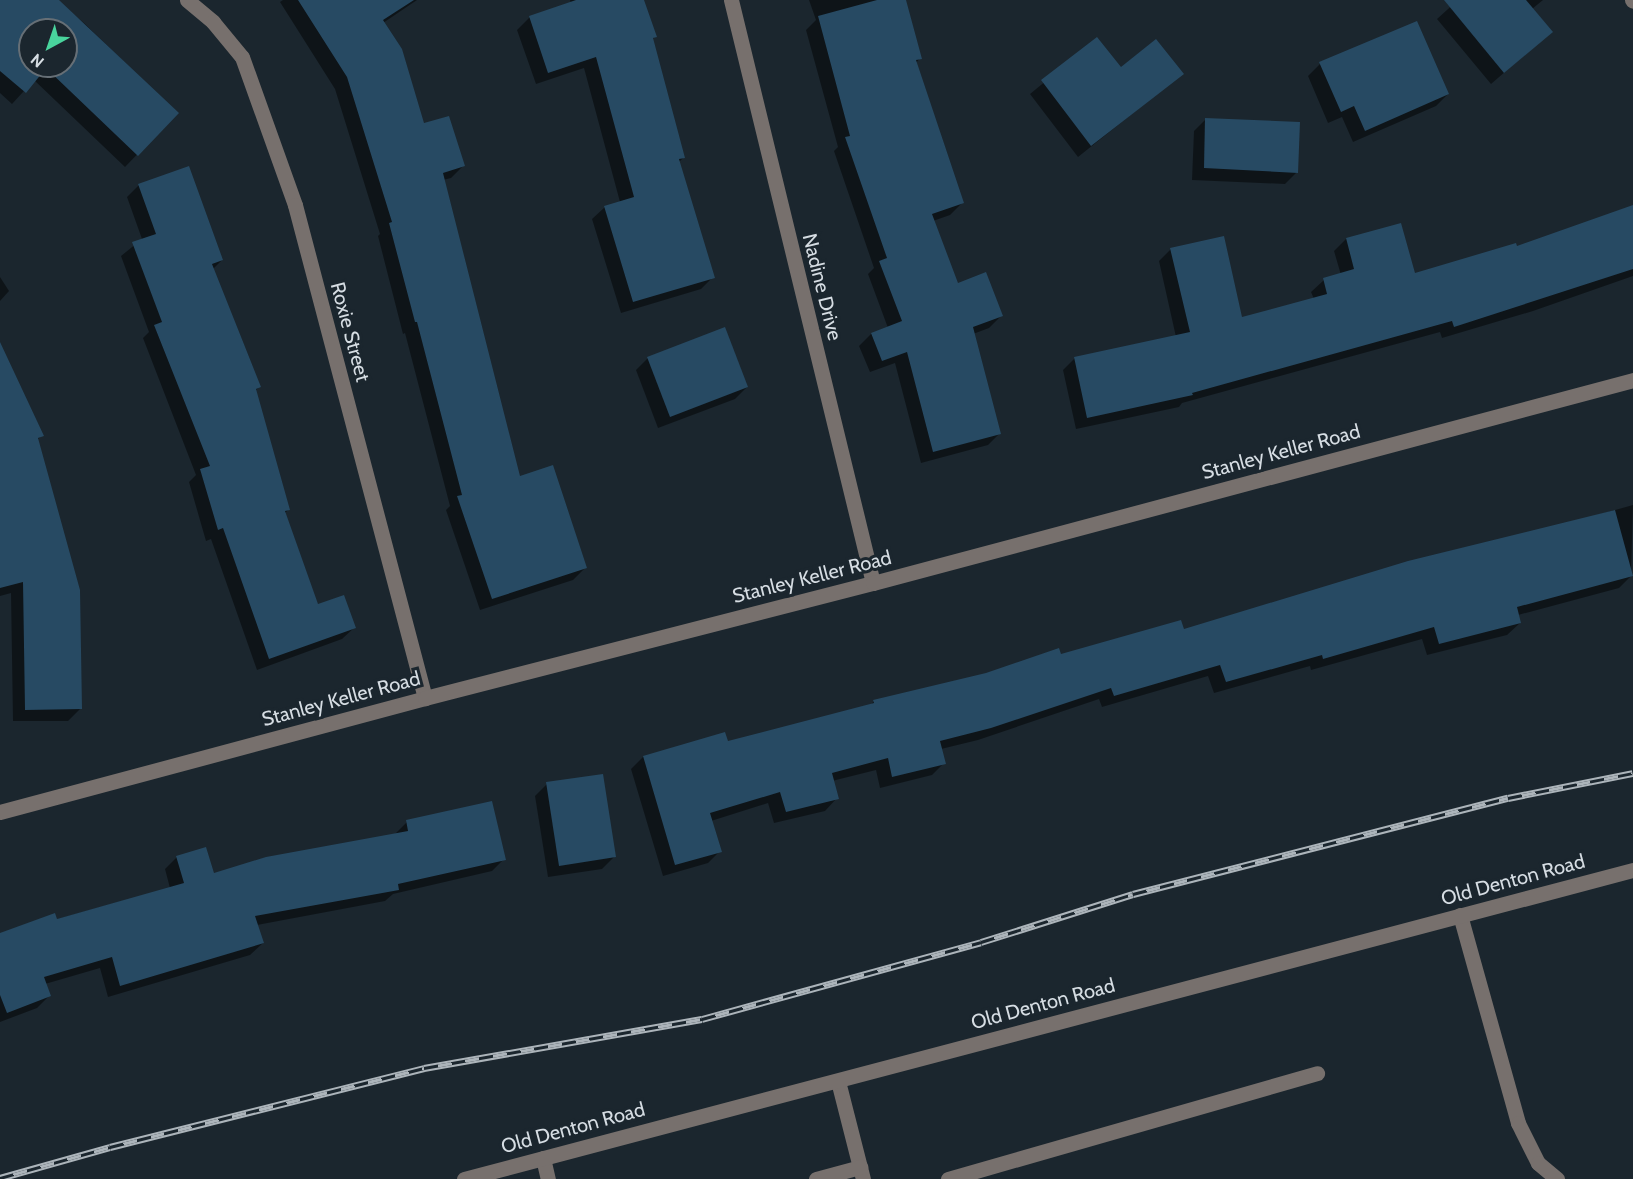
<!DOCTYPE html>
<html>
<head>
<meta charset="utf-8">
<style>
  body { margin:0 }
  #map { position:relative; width:1633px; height:1179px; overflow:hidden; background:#1b262e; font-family:Cabin,sans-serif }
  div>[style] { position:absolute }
  .shadow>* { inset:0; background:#0007 }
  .building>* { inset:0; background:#274a63 }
  .minor>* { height:15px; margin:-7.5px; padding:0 7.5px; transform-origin:7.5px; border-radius:7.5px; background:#77706d }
  .rail>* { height:7px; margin-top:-3.5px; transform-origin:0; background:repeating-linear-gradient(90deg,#1b262e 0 14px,#acb4ba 0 28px); box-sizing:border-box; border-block:2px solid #acb4ba }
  span { translate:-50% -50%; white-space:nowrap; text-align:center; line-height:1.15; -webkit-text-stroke:6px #1b262e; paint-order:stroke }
  .street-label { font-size:20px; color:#d6dde3 }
  .north { position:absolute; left:18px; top:18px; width:60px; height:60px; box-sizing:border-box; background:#1b262e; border:2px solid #666f76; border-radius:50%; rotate:220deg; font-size:16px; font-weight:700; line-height:24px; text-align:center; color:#d6dde3 }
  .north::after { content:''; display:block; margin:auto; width:21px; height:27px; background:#49d49d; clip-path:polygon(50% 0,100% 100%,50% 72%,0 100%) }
</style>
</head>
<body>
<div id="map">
  <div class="shadow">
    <i style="clip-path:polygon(evenodd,0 0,56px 0,84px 23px,177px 113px,125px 167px,34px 80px,12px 104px,0 93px,0 0,30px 30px,66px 30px,66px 66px,30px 66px,30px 30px)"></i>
    <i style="clip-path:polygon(283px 0,417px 0,383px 23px,423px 125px,463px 166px,451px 178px,443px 180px,519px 478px,585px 568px,573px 580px,480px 610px,446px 510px,450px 506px,405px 333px,403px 334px,378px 236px,380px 234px,335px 89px,280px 2px)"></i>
    <i style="clip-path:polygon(570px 0,643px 0,655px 36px,652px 40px,684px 157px,679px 162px,713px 277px,701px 289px,621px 313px,592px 219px,605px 207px,620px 202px,584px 68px,536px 84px,517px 30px,529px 18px,571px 3px)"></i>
    <i style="clip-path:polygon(809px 0,904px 0,920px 58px,916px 63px,962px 203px,950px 215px,933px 221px,957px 285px,1001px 316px,989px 328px,973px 334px,1000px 433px,988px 445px,921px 463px,895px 363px,870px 372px,859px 346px,871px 334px,888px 328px,868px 274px,874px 268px,834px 151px,838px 147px,806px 30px,816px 20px)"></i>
    <i style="clip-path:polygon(1458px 0,1543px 0,1532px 9px,1551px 32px,1491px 84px,1437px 19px)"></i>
    <i style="clip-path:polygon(1097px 39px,1120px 69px,1182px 74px,1078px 157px,1030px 94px)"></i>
    <i style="clip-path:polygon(1320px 64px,1448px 94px,1436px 106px,1353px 142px,1342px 117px,1328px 123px,1308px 76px)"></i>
    <i style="clip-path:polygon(1206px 119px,1297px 172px,1285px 184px,1192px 180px,1194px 131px)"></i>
    <i style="clip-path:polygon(139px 185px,222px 260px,213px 269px,259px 387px,255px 391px,289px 509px,284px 514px,317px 606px,355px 627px,342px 639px,257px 670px,211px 539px,206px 541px,189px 482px,196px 475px,143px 338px,149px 332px,121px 256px,142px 239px,127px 197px)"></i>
    <i style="clip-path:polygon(1633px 207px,1633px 276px,1533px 311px,1442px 338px,1440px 332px,1182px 403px,1179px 407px,1076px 429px,1063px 370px,1075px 358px,1176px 337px,1159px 261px,1171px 249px,1240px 319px,1314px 299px,1311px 292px,1324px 280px,1341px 275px,1334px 251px,1346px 239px,1400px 225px,1414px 275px,1516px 248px)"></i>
    <i style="clip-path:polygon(0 277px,9px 291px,0 301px)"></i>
    <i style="clip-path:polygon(0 345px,42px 435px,37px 440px,80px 709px,68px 721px,13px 721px,11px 593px,0 596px)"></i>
    <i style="clip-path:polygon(648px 358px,747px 387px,735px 399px,658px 428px,636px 370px)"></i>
    <i style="clip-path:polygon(1633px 505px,1631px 576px,1619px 588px,1518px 615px,1520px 623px,1507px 635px,1427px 655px,1422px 639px,1311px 670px,1310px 666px,1214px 693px,1208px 676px,1102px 707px,1099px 699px,978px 740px,941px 749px,944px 763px,932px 775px,880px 788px,876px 770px,832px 781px,837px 798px,825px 811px,774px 823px,768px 803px,711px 821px,720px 851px,708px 863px,663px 876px,631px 769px,643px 757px,727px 743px,870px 706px,874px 701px,1060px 656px,1182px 631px)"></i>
    <i style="clip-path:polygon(547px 784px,614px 857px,602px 869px,548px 877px,535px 796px)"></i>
    <i style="clip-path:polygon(407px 822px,504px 859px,492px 871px,393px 894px,385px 901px,257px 925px,263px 943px,250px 955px,108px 997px,100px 968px,45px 984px,49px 996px,37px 1008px,0 1022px,0 935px,170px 888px,165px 869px,177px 857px,213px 875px,394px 835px)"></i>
  </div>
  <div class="building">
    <i style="clip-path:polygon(evenodd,0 0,59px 0,179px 113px,138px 156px,46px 68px,26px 93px,0 71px,0 0,30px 30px,66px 30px,66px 66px,30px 66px,30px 30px)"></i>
    <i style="clip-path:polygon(298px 0,414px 0,383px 20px,402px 49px,424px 123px,449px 116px,465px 166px,443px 173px,520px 476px,553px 465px,587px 568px,492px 599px,457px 496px,462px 495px,417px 322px,415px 322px,389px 223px,392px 222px,347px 77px)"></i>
    <i style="clip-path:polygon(576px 0,644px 0,657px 37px,653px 38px,685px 158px,679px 159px,715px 278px,633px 302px,604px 206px,634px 197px,596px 57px,548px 73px,529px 16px)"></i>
    <i style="clip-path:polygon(877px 0,906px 0,922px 59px,916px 60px,964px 203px,932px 214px,958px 283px,986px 272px,1003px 316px,973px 327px,1001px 434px,933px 452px,907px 352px,882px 361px,871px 333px,902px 321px,879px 261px,887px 258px,845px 137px,850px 136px,818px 16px)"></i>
    <i style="clip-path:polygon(1444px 0,1526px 0,1553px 32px,1504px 73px)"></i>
    <i style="clip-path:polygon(1417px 21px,1449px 94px,1365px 131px,1354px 106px,1341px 112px,1319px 62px)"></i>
    <i style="clip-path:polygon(1097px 37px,1121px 67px,1156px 39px,1184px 74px,1091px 146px,1041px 80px)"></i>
    <i style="clip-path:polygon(1205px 118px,1300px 122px,1298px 173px,1204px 168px)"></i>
    <i style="clip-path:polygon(189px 166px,223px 260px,212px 264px,261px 387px,256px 389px,290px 510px,285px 511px,318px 604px,344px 595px,356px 628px,269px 659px,223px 528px,218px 530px,200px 469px,210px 466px,154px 325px,162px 322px,132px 242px,156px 234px,138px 184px)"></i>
    <i style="clip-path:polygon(1633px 205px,1633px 269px,1454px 327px,1452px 321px,1192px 393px,1193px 395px,1087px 418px,1074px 357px,1190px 332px,1170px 248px,1224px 236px,1242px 317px,1327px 294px,1323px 278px,1354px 269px,1346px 238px,1401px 223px,1415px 273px,1516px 243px,1517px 246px)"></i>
    <i style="clip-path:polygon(725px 327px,748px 387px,670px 417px,647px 357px)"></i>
    <i style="clip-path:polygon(0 342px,44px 436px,38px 438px,80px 590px,82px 709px,25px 710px,23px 582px,0 588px)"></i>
    <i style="clip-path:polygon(1615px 510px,1633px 576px,1517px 607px,1521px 623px,1439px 644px,1434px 627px,1323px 659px,1322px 655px,1226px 682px,1220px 665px,1114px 696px,1111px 688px,991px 728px,940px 741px,946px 764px,892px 777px,888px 758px,832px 773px,839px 799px,786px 812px,780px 792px,710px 813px,722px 852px,675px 865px,643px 756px,725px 732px,728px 741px,874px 703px,873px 700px,986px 673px,1059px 648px,1061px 654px,1181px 620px,1184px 629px,1408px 561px)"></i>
    <i style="clip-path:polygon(603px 774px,616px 857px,559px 866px,546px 782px)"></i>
    <i style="clip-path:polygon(492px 801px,506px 860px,398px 884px,399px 890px,255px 916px,264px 943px,120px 986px,112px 957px,44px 977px,51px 996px,7px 1013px,0 995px,0 933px,55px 913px,57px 919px,184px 883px,176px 856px,206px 847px,214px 873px,266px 857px,408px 831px,406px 820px)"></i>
  </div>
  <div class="minor">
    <i style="left:187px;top:0;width:34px;rotate:40deg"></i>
    <i style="left:213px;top:22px;width:45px;rotate:50.4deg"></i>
    <i style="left:242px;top:57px;width:157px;rotate:70.3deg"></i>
    <i style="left:295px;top:205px;width:510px;rotate:75.23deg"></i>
    <i style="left:731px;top:0;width:600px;rotate:76.31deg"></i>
    <i style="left:1632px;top:0;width:1px;rotate:45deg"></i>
    <i style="left:0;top:812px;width:440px;rotate:-15deg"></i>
    <i style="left:425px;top:698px;width:463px;rotate:-14.4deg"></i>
    <i style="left:873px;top:583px;width:787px;rotate:-14.95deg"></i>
    <i style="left:1460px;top:915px;width:216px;rotate:74.4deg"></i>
    <i style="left:1518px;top:1123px;width:45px;rotate:63.4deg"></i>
    <i style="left:1538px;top:1163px;width:25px;rotate:40deg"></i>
    <i style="left:838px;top:1081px;width:101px;rotate:75.7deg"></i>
    <i style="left:543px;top:1158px;width:22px;rotate:77deg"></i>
    <i style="left:464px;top:1179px;width:1209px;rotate:-14.81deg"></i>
    <i style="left:816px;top:1179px;width:46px;rotate:-15.3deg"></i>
    <i style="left:948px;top:1179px;width:384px;rotate:-16deg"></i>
  </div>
  <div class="rail">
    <i style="left:0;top:1178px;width:114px;rotate:-15.7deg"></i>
    <i style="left:110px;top:1147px;width:324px;rotate:-14.1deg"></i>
    <i style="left:424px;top:1068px;width:282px;rotate:-10deg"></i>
    <i style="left:702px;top:1019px;width:289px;rotate:-15.4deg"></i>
    <i style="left:981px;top:942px;width:159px;rotate:-17.5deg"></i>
    <i style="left:1133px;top:894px;width:387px;rotate:-14.4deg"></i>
    <i style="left:1508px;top:798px;width:127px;rotate:-11.3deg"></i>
  </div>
  <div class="street-label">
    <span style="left:822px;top:287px;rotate:76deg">Nadine Drive</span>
    <span style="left:350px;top:332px;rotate:75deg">Roxie Street</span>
    <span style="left:1281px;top:452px;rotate:-15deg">Stanley Keller Road</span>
    <span style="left:812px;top:577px;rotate:-14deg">Stanley Keller Road</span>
    <span style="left:341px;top:699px;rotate:-15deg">Stanley Keller Road</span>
    <span style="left:1513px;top:880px;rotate:-15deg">Old Denton Road</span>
    <span style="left:1043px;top:1004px;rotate:-15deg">Old Denton Road</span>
    <span style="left:573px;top:1128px;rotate:-15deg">Old Denton Road</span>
  </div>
  <div class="north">N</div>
</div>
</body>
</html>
